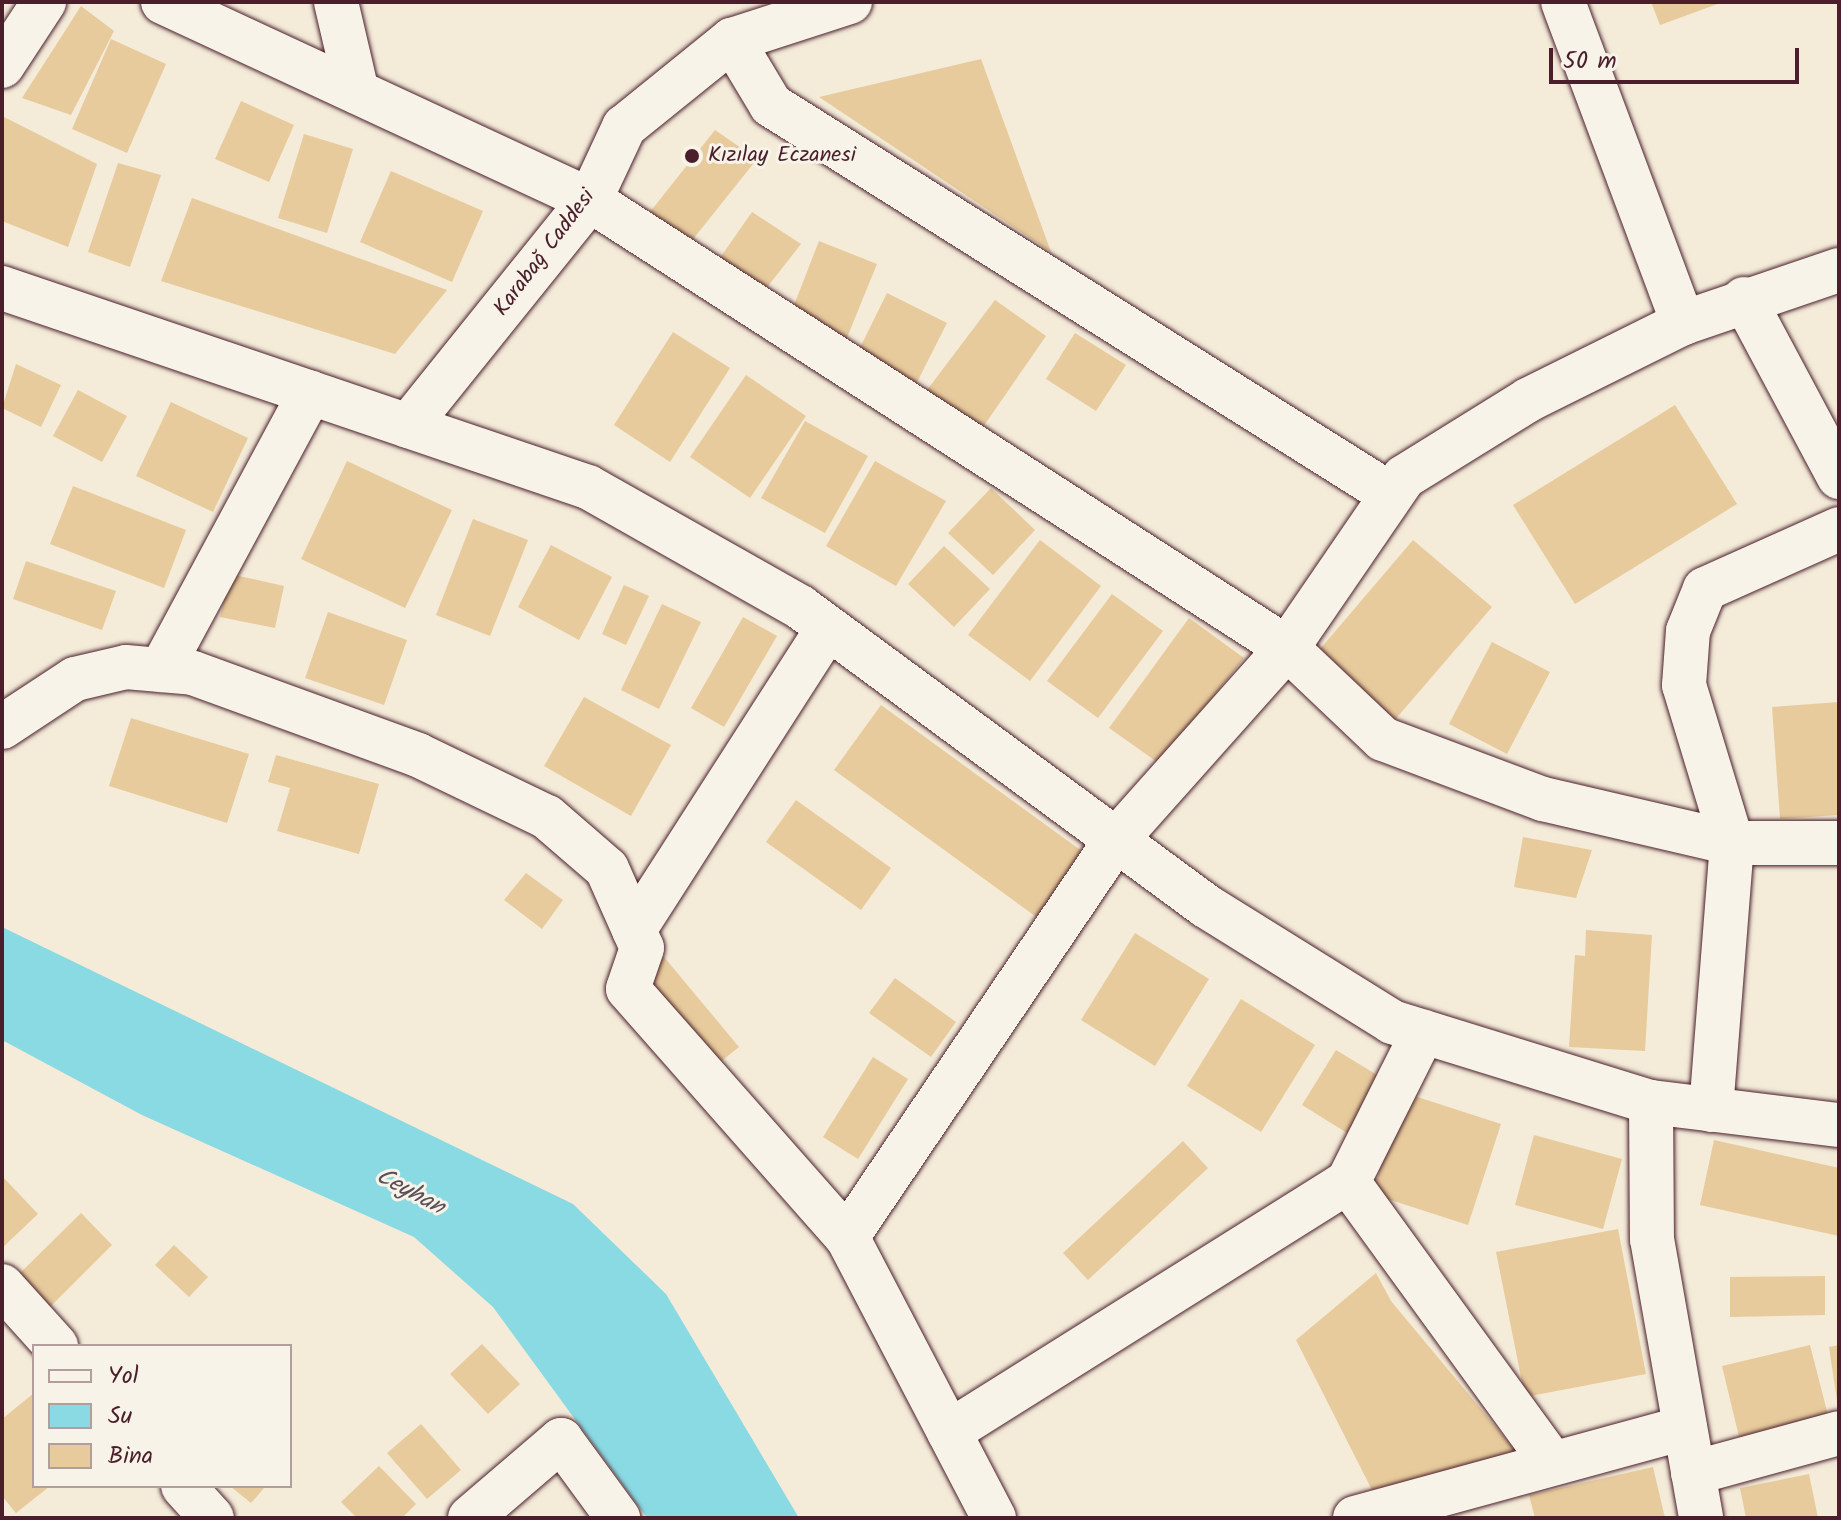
<!DOCTYPE html>
<html>
<head>
<meta charset="utf-8">
<style>
  body { margin:0 }
  #map { position:relative; width:1841px; height:1520px; overflow:hidden; background:#f4ebd9; font-family:Kalam,sans-serif }
  div>[style] { position:absolute }
  .water>* { inset:0; background:#8adae4 }
  .building>* { inset:0; background:#e7cb9c }
  .roads { filter:drop-shadow(0 0 2px #4a1f2b) drop-shadow(0 0 2px #4a1f2b) }
  .minor>* { height:44px; margin:-22px; padding:0 22px; transform-origin:22px; border-radius:22px; background:#f7f3e8 }
  .dots>* { width:22px; height:22px; translate:-50% -50%; box-sizing:border-box; border:4px solid #f7f3e8; border-radius:50% }
  span { translate:-50% -50%; white-space:nowrap; text-align:center; line-height:1.15; -webkit-text-stroke:6px #f7f3e8; paint-order:stroke }
  .poi-label { font-size:22px; color:#4a1f2b }
  .left { translate:0 -50%; text-align:left }
  .street-label { font-size:22px; color:#4a1f2b }
  .water-label { font-size:24px; color:#5a4e59; font-style:italic }
  .frame { position:absolute; inset:0; border:4px solid #4a1f2b; pointer-events:none }
  .legend { position:absolute; left:32px; top:1344px; width:260px; height:144px; box-sizing:border-box; background:#f7f3e8; border:2px solid #b29e9c; margin:0; padding:10px 14px; list-style:none; font-size:24px; color:#4a1f2b }
  .legend li { display:flex; align-items:center; gap:16px; height:40px }
  .legend b { width:40px; border:2px solid #b29e9c }
  .scale { position:absolute; left:1549px; top:48px; width:250px; height:36px; box-sizing:border-box; border:4px solid #4a1f2b; border-top:0; padding-left:10px; font-size:24px; line-height:28px; white-space:nowrap; color:#4a1f2b; -webkit-text-stroke:6px #f7f3e8; paint-order:stroke }
</style>
</head>
<body>
<div id="map">
  <div class="water">
    <i style="clip-path:polygon(2px 927px,573px 1204px,666px 1294px,799px 1518px,647px 1518px,493px 1307px,414px 1237px,142px 1115px,2px 1040px)"></i>
  </div>
  <div class="building">
    <i style="clip-path:polygon(1651px 2px,1723px 2px,1660px 25px)"></i>
    <i style="clip-path:polygon(81px 6px,114px 31px,71px 115px,22px 98px)"></i>
    <i style="clip-path:polygon(111px 39px,166px 64px,127px 153px,72px 129px)"></i>
    <i style="clip-path:polygon(981px 59px,1051px 252px,819px 97px)"></i>
    <i style="clip-path:polygon(241px 101px,294px 125px,269px 182px,215px 159px)"></i>
    <i style="clip-path:polygon(2px 116px,97px 164px,68px 247px,2px 221px)"></i>
    <i style="clip-path:polygon(715px 130px,757px 159px,690px 243px,650px 212px)"></i>
    <i style="clip-path:polygon(304px 134px,353px 149px,327px 233px,278px 218px)"></i>
    <i style="clip-path:polygon(118px 163px,161px 175px,130px 267px,88px 252px)"></i>
    <i style="clip-path:polygon(391px 171px,483px 211px,452px 282px,360px 242px)"></i>
    <i style="clip-path:polygon(192px 198px,447px 290px,395px 354px,161px 281px)"></i>
    <i style="clip-path:polygon(752px 212px,801px 244px,761px 295px,715px 265px)"></i>
    <i style="clip-path:polygon(819px 241px,877px 264px,846px 340px,789px 318px)"></i>
    <i style="clip-path:polygon(887px 293px,947px 323px,910px 396px,851px 366px)"></i>
    <i style="clip-path:polygon(995px 300px,1046px 336px,974px 440px,918px 402px)"></i>
    <i style="clip-path:polygon(673px 332px,730px 368px,670px 462px,614px 425px)"></i>
    <i style="clip-path:polygon(1075px 333px,1126px 365px,1096px 411px,1046px 379px)"></i>
    <i style="clip-path:polygon(16px 364px,61px 385px,41px 427px,2px 408px)"></i>
    <i style="clip-path:polygon(746px 375px,806px 416px,750px 498px,690px 457px)"></i>
    <i style="clip-path:polygon(78px 390px,127px 416px,102px 462px,53px 436px)"></i>
    <i style="clip-path:polygon(171px 402px,248px 438px,213px 512px,136px 476px)"></i>
    <i style="clip-path:polygon(1675px 405px,1737px 504px,1575px 604px,1513px 505px)"></i>
    <i style="clip-path:polygon(805px 421px,868px 456px,825px 533px,761px 498px)"></i>
    <i style="clip-path:polygon(347px 461px,452px 510px,405px 608px,301px 559px)"></i>
    <i style="clip-path:polygon(875px 461px,946px 501px,896px 586px,826px 546px)"></i>
    <i style="clip-path:polygon(73px 486px,186px 530px,164px 588px,50px 544px)"></i>
    <i style="clip-path:polygon(991px 488px,1035px 530px,993px 575px,948px 533px)"></i>
    <i style="clip-path:polygon(473px 519px,528px 540px,490px 636px,436px 615px)"></i>
    <i style="clip-path:polygon(1040px 540px,1101px 586px,1030px 681px,968px 635px)"></i>
    <i style="clip-path:polygon(1413px 540px,1492px 607px,1393px 722px,1315px 655px)"></i>
    <i style="clip-path:polygon(551px 545px,612px 577px,579px 640px,518px 607px)"></i>
    <i style="clip-path:polygon(944px 546px,990px 589px,954px 627px,908px 584px)"></i>
    <i style="clip-path:polygon(26px 561px,116px 591px,102px 630px,13px 599px)"></i>
    <i style="clip-path:polygon(230px 574px,284px 586px,275px 628px,220px 617px)"></i>
    <i style="clip-path:polygon(624px 585px,649px 596px,626px 645px,602px 634px)"></i>
    <i style="clip-path:polygon(1112px 594px,1163px 631px,1098px 718px,1047px 681px)"></i>
    <i style="clip-path:polygon(662px 604px,701px 622px,659px 709px,621px 690px)"></i>
    <i style="clip-path:polygon(328px 612px,407px 640px,384px 705px,305px 678px)"></i>
    <i style="clip-path:polygon(743px 617px,777px 636px,724px 727px,691px 708px)"></i>
    <i style="clip-path:polygon(1189px 618px,1244px 658px,1160px 764px,1109px 728px)"></i>
    <i style="clip-path:polygon(1492px 642px,1550px 672px,1507px 754px,1449px 724px)"></i>
    <i style="clip-path:polygon(584px 697px,671px 745px,631px 816px,544px 766px)"></i>
    <i style="clip-path:polygon(1839px 702px,1839px 815px,1780px 819px,1772px 707px)"></i>
    <i style="clip-path:polygon(881px 705px,1090px 857px,1042px 921px,834px 770px)"></i>
    <i style="clip-path:polygon(131px 718px,249px 754px,227px 823px,109px 786px)"></i>
    <i style="clip-path:polygon(276px 755px,379px 784px,359px 854px,277px 831px,290px 788px,268px 782px)"></i>
    <i style="clip-path:polygon(796px 800px,891px 868px,861px 910px,766px 842px)"></i>
    <i style="clip-path:polygon(1523px 837px,1592px 850px,1576px 898px,1514px 887px)"></i>
    <i style="clip-path:polygon(526px 873px,563px 900px,542px 929px,504px 900px)"></i>
    <i style="clip-path:polygon(1586px 930px,1652px 935px,1645px 1051px,1569px 1047px,1575px 955px,1585px 956px)"></i>
    <i style="clip-path:polygon(1135px 933px,1209px 979px,1155px 1066px,1081px 1020px)"></i>
    <i style="clip-path:polygon(664px 957px,739px 1047px,714px 1067px,638px 977px)"></i>
    <i style="clip-path:polygon(895px 978px,956px 1022px,931px 1057px,869px 1013px)"></i>
    <i style="clip-path:polygon(1241px 999px,1315px 1045px,1261px 1132px,1187px 1086px)"></i>
    <i style="clip-path:polygon(1336px 1050px,1387px 1081px,1352px 1136px,1302px 1105px)"></i>
    <i style="clip-path:polygon(873px 1057px,908px 1079px,858px 1159px,823px 1137px)"></i>
    <i style="clip-path:polygon(1405px 1093px,1501px 1124px,1468px 1225px,1372px 1194px)"></i>
    <i style="clip-path:polygon(1534px 1135px,1622px 1159px,1603px 1229px,1515px 1205px)"></i>
    <i style="clip-path:polygon(1714px 1140px,1839px 1168px,1839px 1236px,1700px 1205px)"></i>
    <i style="clip-path:polygon(1183px 1141px,1208px 1168px,1088px 1280px,1063px 1253px)"></i>
    <i style="clip-path:polygon(2px 1176px,38px 1214px,2px 1248px)"></i>
    <i style="clip-path:polygon(81px 1213px,112px 1245px,45px 1312px,13px 1280px)"></i>
    <i style="clip-path:polygon(1618px 1229px,1646px 1374px,1525px 1397px,1496px 1252px)"></i>
    <i style="clip-path:polygon(174px 1245px,208px 1277px,189px 1297px,155px 1265px)"></i>
    <i style="clip-path:polygon(1376px 1273px,1391px 1301px,1520px 1456px,1373px 1492px,1296px 1340px)"></i>
    <i style="clip-path:polygon(1825px 1276px,1825px 1315px,1730px 1317px,1730px 1277px)"></i>
    <i style="clip-path:polygon(482px 1344px,520px 1384px,488px 1414px,450px 1374px)"></i>
    <i style="clip-path:polygon(1810px 1345px,1829px 1419px,1740px 1441px,1722px 1366px)"></i>
    <i style="clip-path:polygon(1839px 1345px,1839px 1401px,1837px 1401px,1829px 1347px)"></i>
    <i style="clip-path:polygon(34px 1393px,34px 1486px,50px 1486px,16px 1513px,2px 1496px,2px 1419px)"></i>
    <i style="clip-path:polygon(421px 1424px,461px 1470px,427px 1499px,387px 1453px)"></i>
    <i style="clip-path:polygon(379px 1466px,416px 1504px,402px 1518px,357px 1518px,341px 1502px)"></i>
    <i style="clip-path:polygon(1653px 1467px,1665px 1518px,1535px 1518px,1529px 1495px)"></i>
    <i style="clip-path:polygon(1809px 1474px,1818px 1518px,1746px 1518px,1740px 1488px)"></i>
    <i style="clip-path:polygon(230px 1486px,266px 1486px,251px 1503px)"></i>
  </div>
  <div class="roads">
    <div class="minor">
      <i style="left:163px;top:2px;width:471px;rotate:24.9deg"></i>
      <i style="left:590px;top:200px;width:829px;rotate:32.73deg"></i>
      <i style="left:1287px;top:648px;width:132px;rotate:43.5deg"></i>
      <i style="left:1383px;top:739px;width:171px;rotate:20.6deg"></i>
      <i style="left:1543px;top:799px;width:194px;rotate:13.1deg"></i>
      <i style="left:1732px;top:843px;width:107px"></i>
      <i style="left:336px;top:2px;width:92px;rotate:76.9deg"></i>
      <i style="left:1563px;top:2px;width:343px;rotate:69.5deg"></i>
      <i style="left:732px;top:40px;width:76px;rotate:59deg"></i>
      <i style="left:771px;top:105px;width:731px;rotate:32.15deg"></i>
      <i style="left:2px;top:66px;width:77px;rotate:-56.7deg"></i>
      <i style="left:2px;top:288px;width:619px;rotate:18.76deg"></i>
      <i style="left:588px;top:487px;width:244px;rotate:29.5deg"></i>
      <i style="left:800px;top:607px;width:504px;rotate:36.37deg"></i>
      <i style="left:1206px;top:906px;width:219px;rotate:31.9deg"></i>
      <i style="left:1392px;top:1022px;width:271px;rotate:17.2deg"></i>
      <i style="left:1651px;top:1102px;width:189px;rotate:7deg"></i>
      <i style="left:1744px;top:299px;width:202px;rotate:61.9deg"></i>
      <i style="left:408px;top:426px;width:290px;rotate:-51.2deg"></i>
      <i style="left:590px;top:200px;width:81px;rotate:-65deg"></i>
      <i style="left:624px;top:127px;width:139px;rotate:-38.9deg"></i>
      <i style="left:732px;top:40px;width:124px;rotate:-17.9deg"></i>
      <i style="left:161px;top:670px;width:315px;rotate:-61.7deg"></i>
      <i style="left:2px;top:727px;width:87px;rotate:-33.3deg"></i>
      <i style="left:75px;top:679px;width:52px;rotate:-13.2deg"></i>
      <i style="left:126px;top:667px;width:67px;rotate:5.1deg"></i>
      <i style="left:193px;top:673px;width:239px;rotate:20deg"></i>
      <i style="left:418px;top:755px;width:143px;rotate:25.7deg"></i>
      <i style="left:547px;top:817px;width:79px;rotate:40.9deg"></i>
      <i style="left:607px;top:869px;width:86px;rotate:66.1deg"></i>
      <i style="left:642px;top:948px;width:43px;rotate:108.9deg"></i>
      <i style="left:628px;top:989px;width:331px;rotate:48.6deg"></i>
      <i style="left:634px;top:930px;width:359px;rotate:-57.3deg"></i>
      <i style="left:1651px;top:1102px;width:137px;rotate:89.6deg"></i>
      <i style="left:1652px;top:1239px;width:283px;rotate:80deg"></i>
      <i style="left:1711px;top:1110px;width:268px;rotate:-85.5deg"></i>
      <i style="left:1732px;top:843px;width:165px;rotate:-106.9deg"></i>
      <i style="left:1684px;top:685px;width:54px;rotate:-85.8deg"></i>
      <i style="left:1688px;top:631px;width:45px;rotate:-68deg"></i>
      <i style="left:1705px;top:589px;width:147px;rotate:-24.1deg"></i>
      <i style="left:1348px;top:1182px;width:344px;rotate:54deg"></i>
      <i style="left:2px;top:1286px;width:81px;rotate:48deg"></i>
      <i style="left:949px;top:1432px;width:471px;rotate:-32.1deg"></i>
      <i style="left:1348px;top:1182px;width:168px;rotate:-63.4deg"></i>
      <i style="left:1693px;top:1473px;width:151px;rotate:-15.3deg"></i>
      <i style="left:183px;top:1486px;width:43px;rotate:47.8deg"></i>
      <i style="left:470px;top:1518px;width:120px;rotate:-40.6deg"></i>
      <i style="left:561px;top:1440px;width:97px;rotate:53.8deg"></i>
      <i style="left:994px;top:1518px;width:317px;rotate:-117.6deg"></i>
      <i style="left:847px;top:1237px;width:480px;rotate:-55.9deg"></i>
      <i style="left:1116px;top:840px;width:257px;rotate:-48.3deg"></i>
      <i style="left:1287px;top:648px;width:207px;rotate:-55.6deg"></i>
      <i style="left:1404px;top:477px;width:146px;rotate:-31.8deg"></i>
      <i style="left:1528px;top:400px;width:173px;rotate:-26.4deg"></i>
      <i style="left:1683px;top:323px;width:165px;rotate:-18.8deg"></i>
      <i style="left:1355px;top:1518px;width:342px;rotate:-15.3deg"></i>
    </div>
  </div>
  <div class="dots">
    <i style="left:692px;top:156px;background:#4a1f2b"></i>
  </div>
  <div class="poi-label">
    <span class="left" style="left:708px;top:156px">Kızılay Eczanesi</span>
  </div>
  <div class="street-label">
    <span style="left:545px;top:253px;rotate:-53deg">Karabağ Caddesi</span>
  </div>
  <div class="water-label">
    <span style="left:410px;top:1192px;rotate:28deg">Ceyhan</span>
  </div>
  <div class="frame"></div>
  <ul class="legend">
  <li><b style="height:10px;background:#f7f3e8"></b>Yol</li>
  <li><b style="height:22px;background:#8adae4"></b>Su</li>
  <li><b style="height:22px;background:#e7cb9c"></b>Bina</li>
  </ul>
  <div class="scale">50 m</div>
</div>
</body>
</html>
